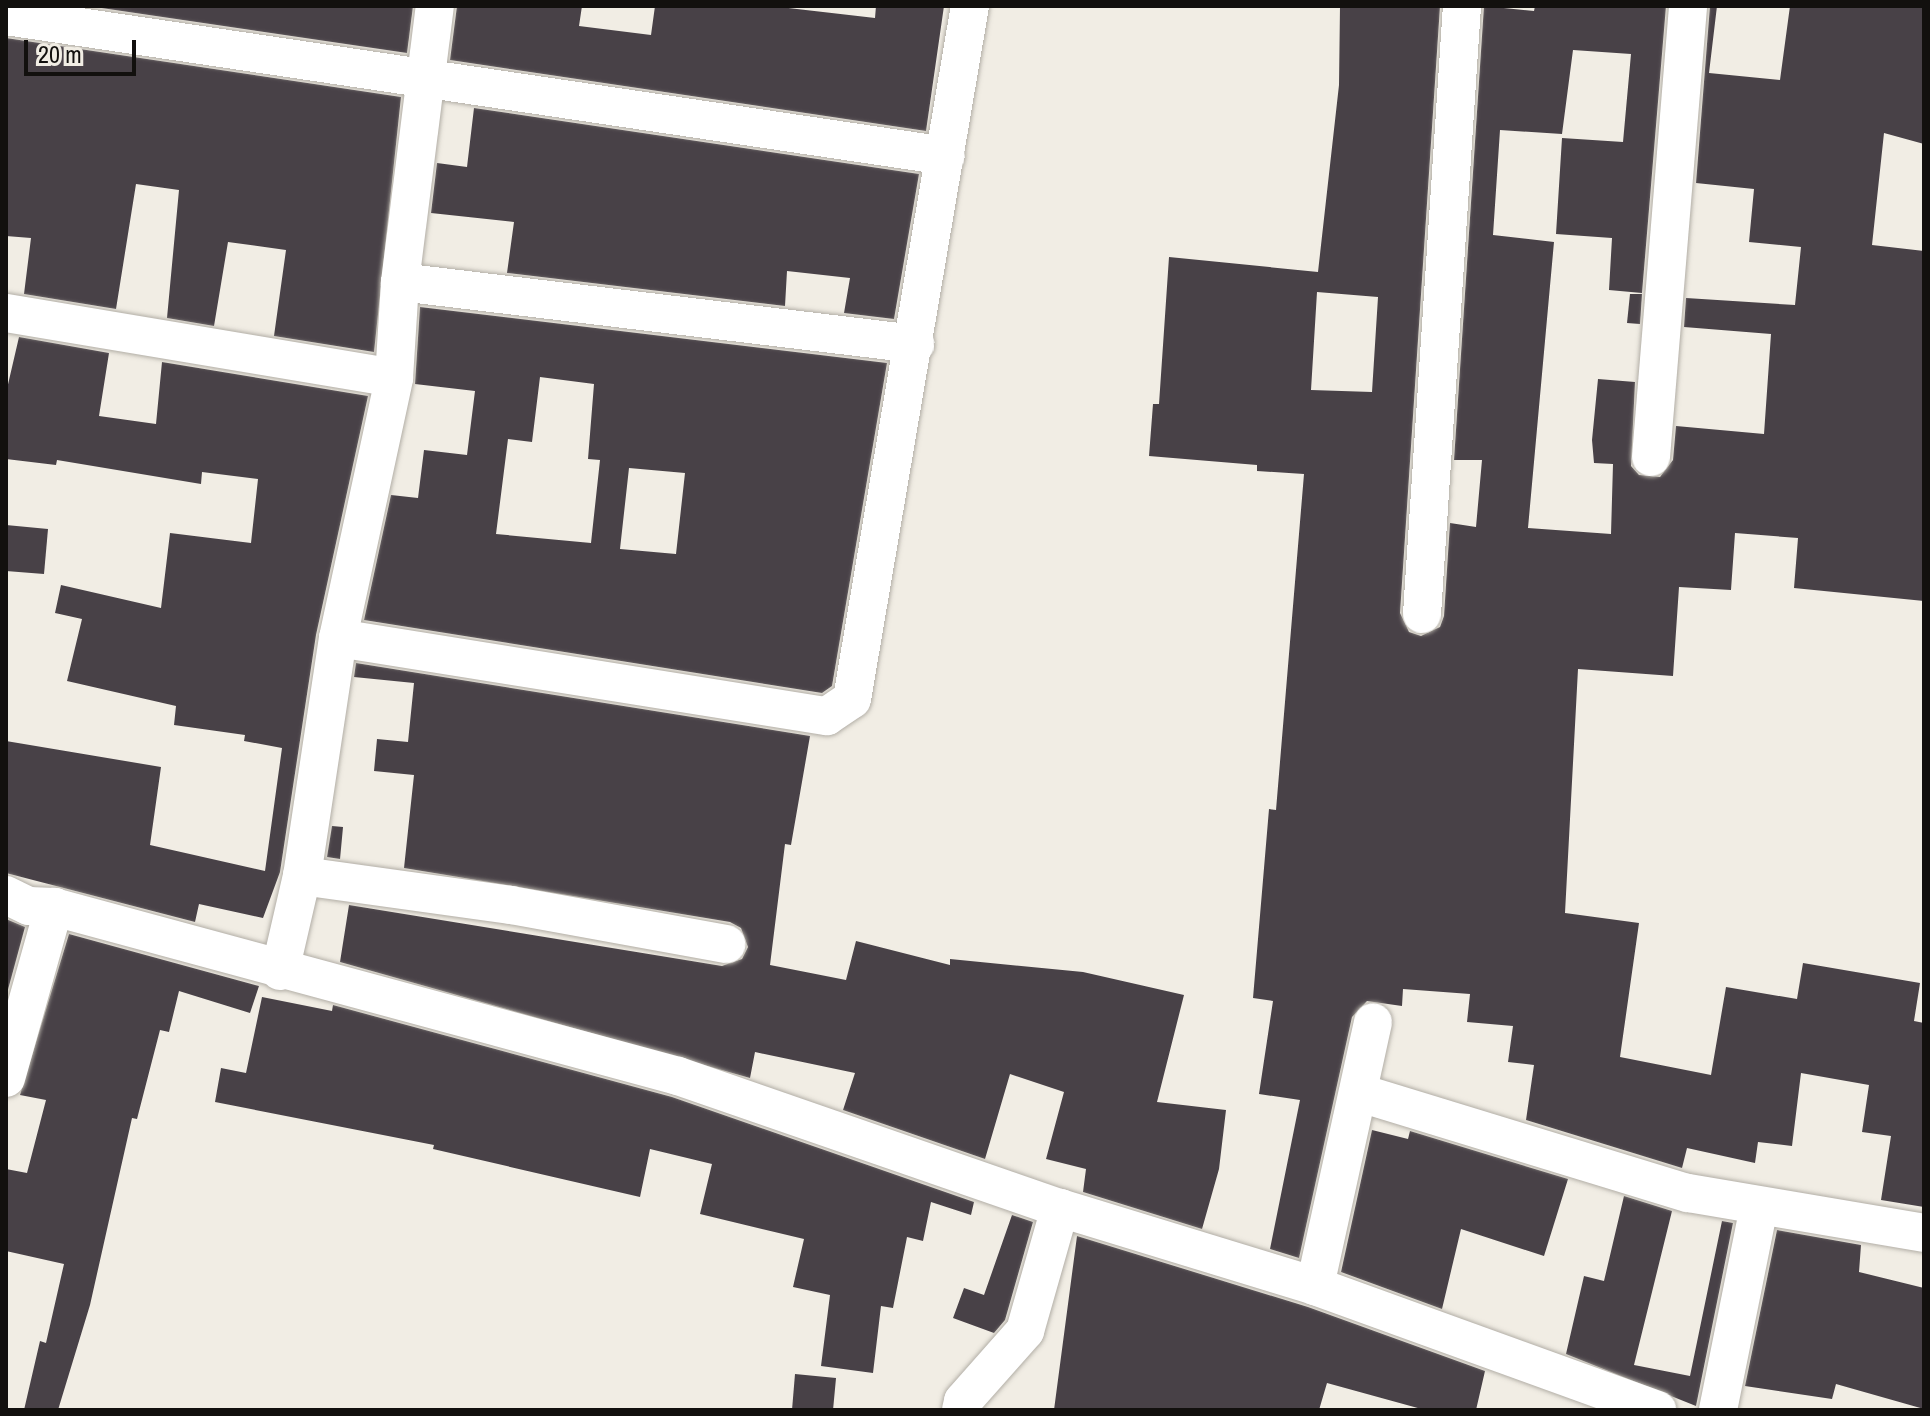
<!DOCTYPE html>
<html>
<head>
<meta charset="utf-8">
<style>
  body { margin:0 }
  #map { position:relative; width:1930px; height:1416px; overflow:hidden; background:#f1ede4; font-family:"Archivo Narrow",sans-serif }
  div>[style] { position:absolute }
  .building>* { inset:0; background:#484147 }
  .roads { filter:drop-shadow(0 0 2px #b2aea6) drop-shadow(0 0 2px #b2aea6) }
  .minor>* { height:38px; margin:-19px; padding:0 19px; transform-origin:19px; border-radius:19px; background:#fff }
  span { translate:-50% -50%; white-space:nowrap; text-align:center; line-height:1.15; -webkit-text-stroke:8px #f1ede4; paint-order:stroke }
  .frame { position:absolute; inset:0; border:8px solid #12100e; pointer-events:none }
  .scale { position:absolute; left:24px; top:40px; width:112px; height:36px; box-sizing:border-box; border:4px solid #12100e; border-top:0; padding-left:10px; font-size:24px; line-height:28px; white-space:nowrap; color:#12100e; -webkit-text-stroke:6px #f1ede4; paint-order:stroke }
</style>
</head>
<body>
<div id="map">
  <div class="building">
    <i style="clip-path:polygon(88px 6px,413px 6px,407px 53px)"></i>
    <i style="clip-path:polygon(457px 6px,582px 6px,579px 26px,651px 35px,655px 6px,771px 6px,875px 18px,876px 6px,944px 6px,926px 131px,450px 60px)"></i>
    <i style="clip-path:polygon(evenodd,1340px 6px,1440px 6px,1400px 613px,1409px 632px,1421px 636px,1440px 627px,1444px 616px,1450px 523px,1476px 527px,1482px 460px,1454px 460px,1484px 6px,1534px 11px,1535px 6px,1666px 6px,1642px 293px,1609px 290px,1612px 238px,1556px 234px,1562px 138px,1623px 142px,1631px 54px,1573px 50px,1562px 134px,1500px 130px,1493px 235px,1554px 242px,1528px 528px,1611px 534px,1613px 464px,1594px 463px,1592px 440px,1598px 379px,1635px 382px,1631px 466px,1639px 475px,1660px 477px,1673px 460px,1676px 426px,1764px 434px,1771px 334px,1684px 327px,1686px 298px,1795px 305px,1801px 247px,1749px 242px,1754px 189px,1696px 183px,1710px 6px,1717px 6px,1709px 73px,1780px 80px,1790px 6px,1924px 6px,1924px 144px,1884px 133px,1872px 245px,1924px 251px,1924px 601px,1794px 588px,1798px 538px,1735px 533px,1731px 590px,1679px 587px,1673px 676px,1578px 669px,1565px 913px,1639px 923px,1620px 1057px,1711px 1075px,1726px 987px,1797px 999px,1803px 963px,1920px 983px,1914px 1021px,1924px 1023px,1924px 1207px,1881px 1200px,1891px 1136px,1862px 1132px,1869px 1085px,1801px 1073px,1792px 1146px,1758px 1142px,1755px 1163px,1687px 1148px,1682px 1168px,1526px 1120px,1534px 1065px,1508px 1062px,1513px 1026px,1467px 1022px,1470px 994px,1403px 989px,1402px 1006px,1367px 1001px,1352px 1017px,1299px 1258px,1270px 1249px,1300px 1100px,1259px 1094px,1273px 1001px,1253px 998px,1269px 809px,1276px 810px,1304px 474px,1257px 471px,1257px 465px,1149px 456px,1153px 404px,1159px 404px,1169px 257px,1318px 272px,1339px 85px,1340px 6px,1317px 292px,1378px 297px,1372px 392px,1311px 390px,1317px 292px)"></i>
    <i style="clip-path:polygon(6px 38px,401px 97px,374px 352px,274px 336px,286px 250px,228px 242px,214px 326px,167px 318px,179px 190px,136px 184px,116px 309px,24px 294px,31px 238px,6px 236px)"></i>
    <i style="clip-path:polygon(474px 108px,919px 174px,894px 319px,844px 313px,850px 278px,787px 271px,785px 306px,507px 273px,514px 222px,431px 213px,437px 163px,467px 167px)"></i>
    <i style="clip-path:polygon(1630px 294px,1642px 294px,1640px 324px,1627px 323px)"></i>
    <i style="clip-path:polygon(evenodd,420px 307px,887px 363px,832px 686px,822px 693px,364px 620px,391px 495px,418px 498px,424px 450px,467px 455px,475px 391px,415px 384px,420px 307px,540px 377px,594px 384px,588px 459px,600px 460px,591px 543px,496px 534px,508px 439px,532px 442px,540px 377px,420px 307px,629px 468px,685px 473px,676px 554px,620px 549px,629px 468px)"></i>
    <i style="clip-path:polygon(19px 337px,109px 353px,99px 416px,156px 424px,162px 362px,368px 396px,316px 635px,280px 872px,263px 918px,199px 904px,195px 922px,6px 873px,6px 741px,161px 767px,150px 845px,265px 871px,282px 748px,244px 741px,245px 735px,174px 725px,176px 706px,67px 681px,82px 619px,55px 613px,61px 585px,161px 608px,170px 533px,251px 543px,258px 479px,202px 472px,201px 484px,57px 460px,56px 465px,6px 459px,6px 393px)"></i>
    <i style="clip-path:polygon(6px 525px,48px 529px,44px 574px,6px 571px)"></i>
    <i style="clip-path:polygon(356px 663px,810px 736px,791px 845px,785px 844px,770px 965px,846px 980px,856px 941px,950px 965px,950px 959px,1083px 972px,1184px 995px,1157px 1102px,1226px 1110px,1219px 1169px,1202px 1229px,1083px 1192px,1086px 1169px,1046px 1159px,1064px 1092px,1010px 1074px,985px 1159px,843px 1110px,855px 1073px,755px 1052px,750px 1078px,340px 962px,349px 905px,722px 966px,742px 959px,748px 947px,741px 928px,730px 922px,404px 868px,414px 775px,374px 771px,377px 739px,408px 742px,414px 683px,354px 677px)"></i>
    <i style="clip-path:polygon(332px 826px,343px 827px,340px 859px,327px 857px)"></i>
    <i style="clip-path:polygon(6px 919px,25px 927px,6px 997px)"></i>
    <i style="clip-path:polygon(69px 934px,259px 986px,250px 1013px,179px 991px,169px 1032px,160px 1030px,137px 1119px,132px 1118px,90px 1305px,58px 1410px,24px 1410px,40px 1341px,46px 1343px,64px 1264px,6px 1251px,6px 1169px,27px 1173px,46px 1100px,20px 1095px)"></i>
    <i style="clip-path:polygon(262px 997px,332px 1011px,333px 1005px,672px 1097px,974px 1202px,971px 1215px,931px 1202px,923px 1241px,907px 1237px,893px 1308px,881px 1306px,873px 1373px,821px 1366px,830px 1295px,793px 1287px,804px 1239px,700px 1214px,712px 1164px,650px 1149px,640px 1197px,433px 1149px,434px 1145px,215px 1102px,221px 1068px,246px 1073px)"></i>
    <i style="clip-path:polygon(1372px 1130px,1408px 1139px,1410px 1131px,1568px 1179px,1544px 1256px,1461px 1229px,1442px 1309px,1341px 1272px)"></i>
    <i style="clip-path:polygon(1624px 1196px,1672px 1211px,1634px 1365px,1690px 1376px,1722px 1221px,1733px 1223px,1696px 1406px,1566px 1354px,1584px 1276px,1604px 1281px)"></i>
    <i style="clip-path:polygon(1012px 1215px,1033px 1222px,1005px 1320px,994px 1333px,953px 1318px,964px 1288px,984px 1295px)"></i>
    <i style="clip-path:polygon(1777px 1230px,1861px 1245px,1859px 1272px,1924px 1288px,1924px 1409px,1836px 1384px,1832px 1399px,1745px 1386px)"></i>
    <i style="clip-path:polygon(1077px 1236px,1308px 1307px,1485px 1371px,1476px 1410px,1425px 1410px,1327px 1383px,1319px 1410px,1054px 1410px)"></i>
    <i style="clip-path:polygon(795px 1374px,836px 1378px,833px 1410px,792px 1410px)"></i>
  </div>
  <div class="roads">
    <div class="minor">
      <i style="left:6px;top:16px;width:950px;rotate:8.47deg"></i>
      <i style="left:400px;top:282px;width:519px;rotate:6.86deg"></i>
      <i style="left:6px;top:313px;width:393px;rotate:9.5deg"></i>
      <i style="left:1651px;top:457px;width:453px;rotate:-85.3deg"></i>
      <i style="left:1422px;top:614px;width:609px;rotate:-86.24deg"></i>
      <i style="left:338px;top:638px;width:495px;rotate:9.1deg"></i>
      <i style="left:827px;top:716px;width:30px;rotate:-34deg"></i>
      <i style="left:852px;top:699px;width:703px;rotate:-80.34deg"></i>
      <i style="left:302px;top:876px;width:211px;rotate:7.9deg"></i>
      <i style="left:511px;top:905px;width:219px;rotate:10.3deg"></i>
      <i style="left:6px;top:895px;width:25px;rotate:26deg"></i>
      <i style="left:29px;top:906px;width:25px;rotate:2deg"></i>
      <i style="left:54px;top:907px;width:646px;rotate:15.15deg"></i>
      <i style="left:678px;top:1076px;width:404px;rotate:19.1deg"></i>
      <i style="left:1060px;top:1208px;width:267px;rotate:17deg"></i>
      <i style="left:1315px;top:1286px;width:364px;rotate:19.9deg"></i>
      <i style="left:280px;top:971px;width:98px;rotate:-77deg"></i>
      <i style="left:302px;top:876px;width:241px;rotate:-81.4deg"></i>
      <i style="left:338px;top:638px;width:266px;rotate:-77.8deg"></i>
      <i style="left:394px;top:378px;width:96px;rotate:-86.4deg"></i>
      <i style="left:400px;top:282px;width:278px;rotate:-82.8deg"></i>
      <i style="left:6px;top:1078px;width:178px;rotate:-74.3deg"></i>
      <i style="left:1360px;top:1093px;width:343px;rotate:17deg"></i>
      <i style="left:1688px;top:1193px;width:239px;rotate:9.6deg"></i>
      <i style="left:1315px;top:1286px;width:270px;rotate:-77.6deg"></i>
      <i style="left:961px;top:1410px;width:9px;rotate:-77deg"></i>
      <i style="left:963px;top:1401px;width:94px;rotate:-48.5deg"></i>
      <i style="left:1025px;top:1331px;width:128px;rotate:-74.1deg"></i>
      <i style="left:1718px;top:1410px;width:208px;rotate:-78.6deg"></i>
    </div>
  </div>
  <div class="frame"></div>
  <div class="scale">20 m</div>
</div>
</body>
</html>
